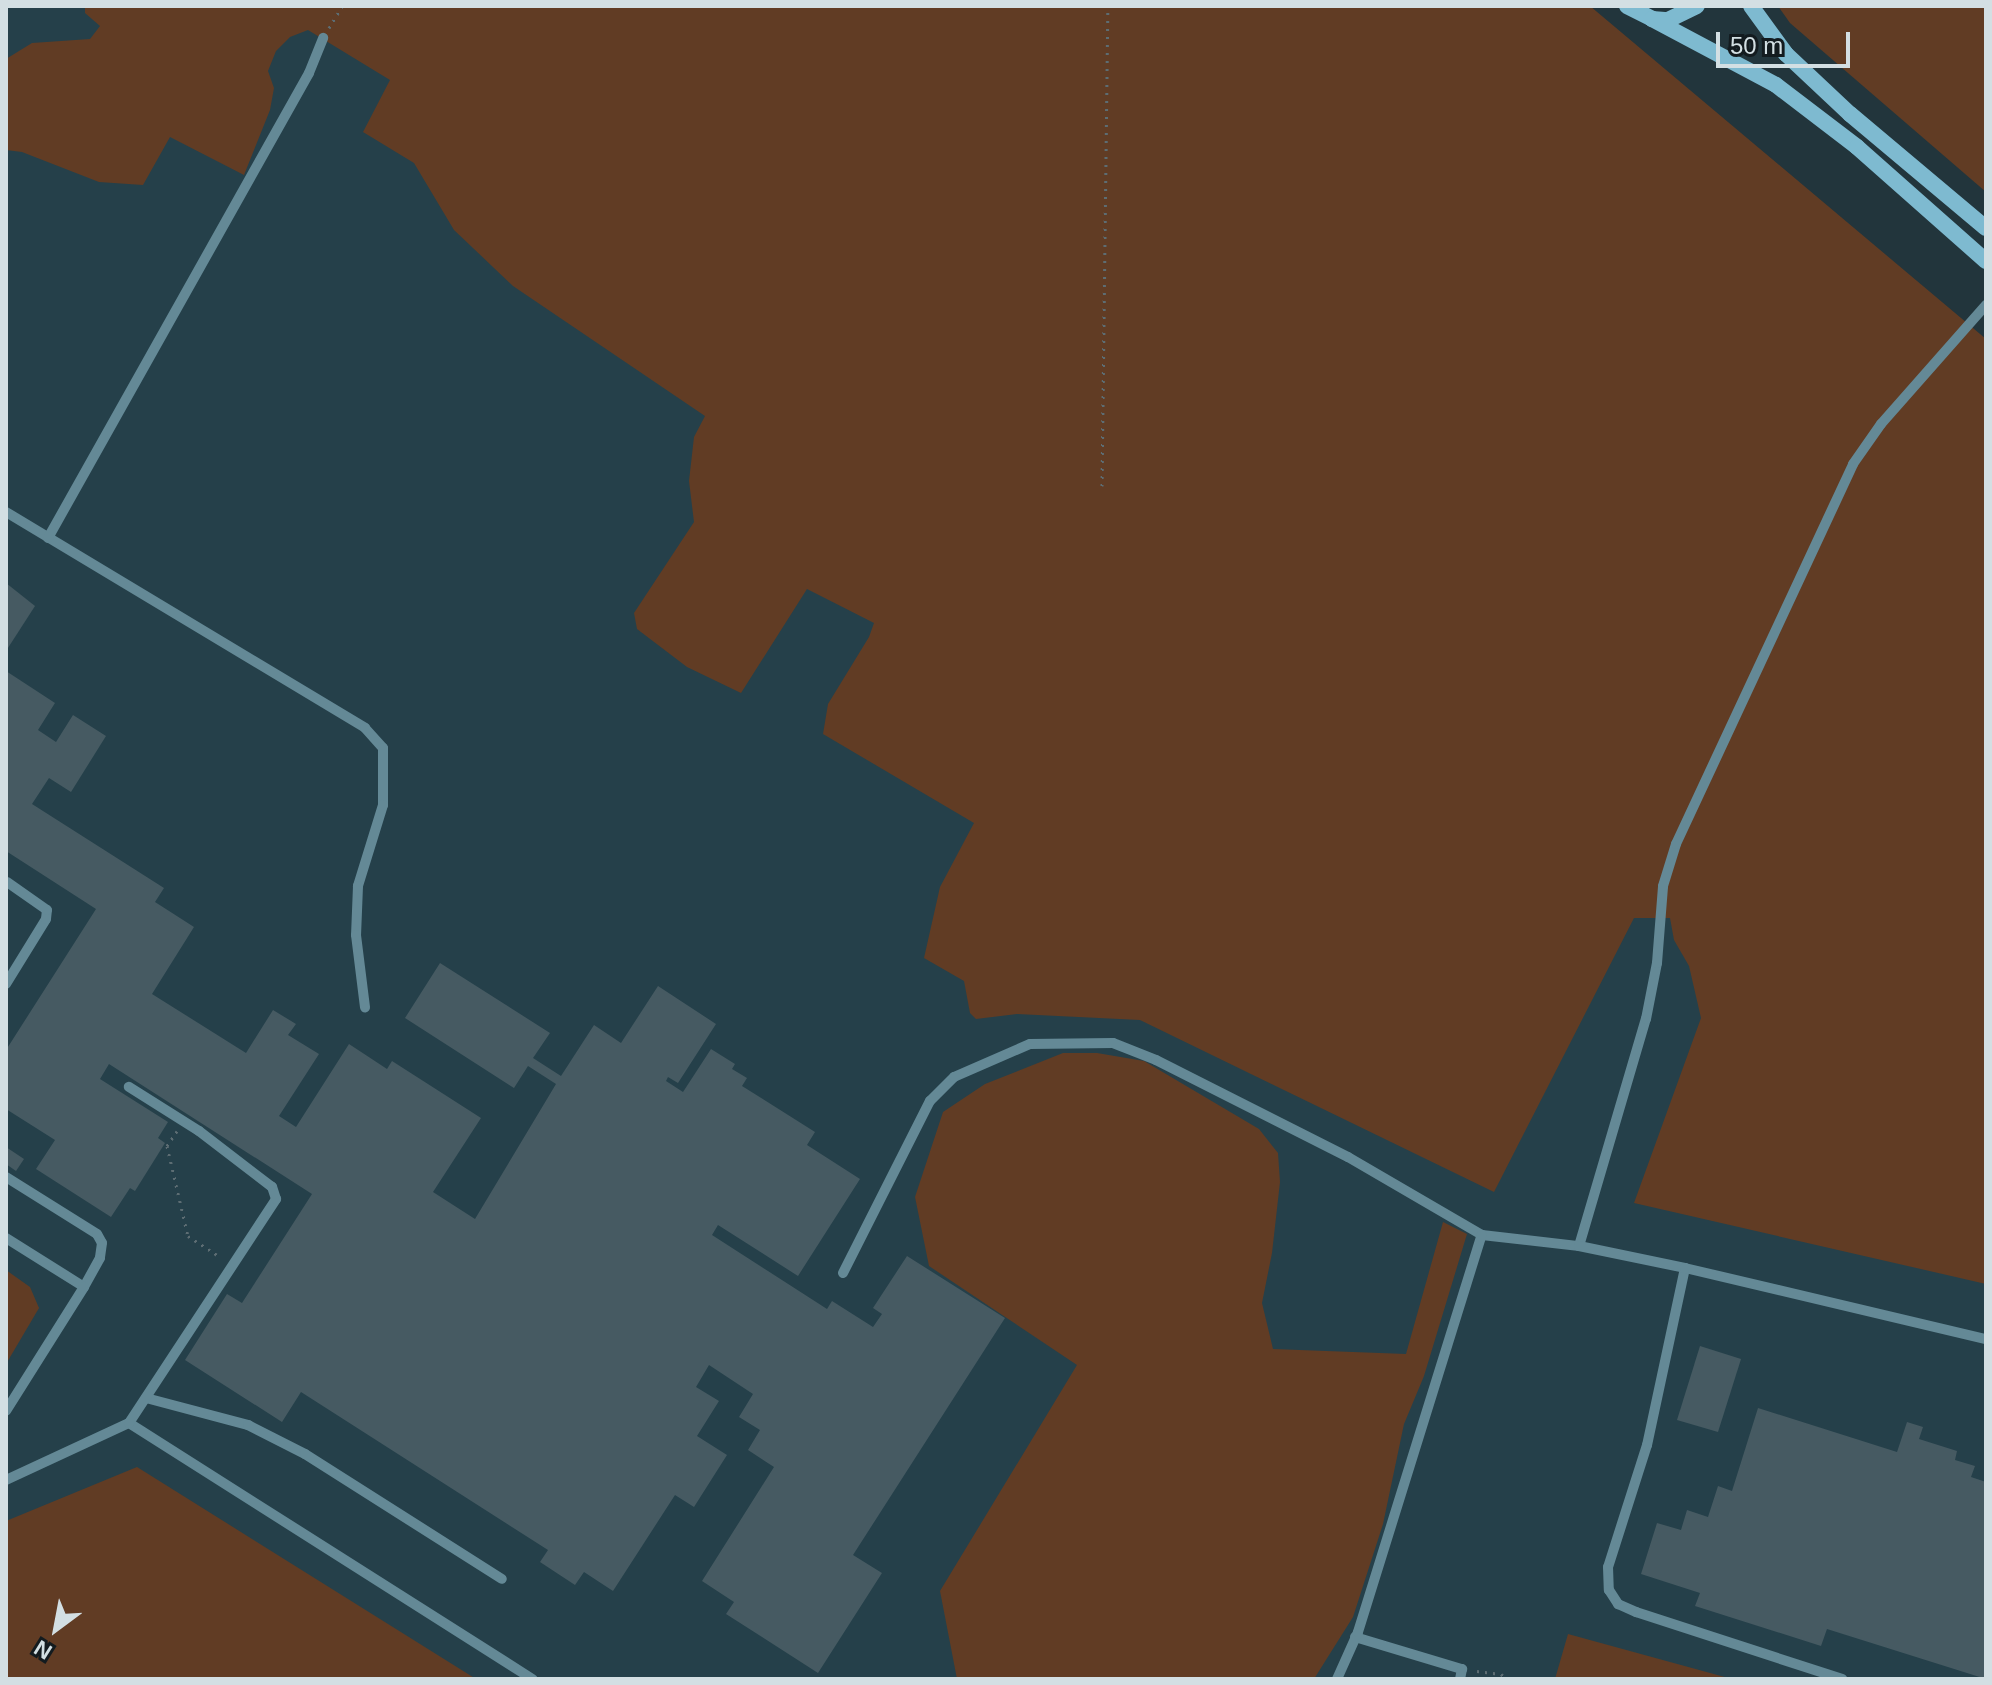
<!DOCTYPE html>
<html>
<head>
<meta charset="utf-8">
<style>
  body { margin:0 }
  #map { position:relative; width:1992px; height:1685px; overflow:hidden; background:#22353c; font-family:Helvetica,sans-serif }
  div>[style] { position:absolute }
  .built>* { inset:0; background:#25404a }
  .green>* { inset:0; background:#613c24 }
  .building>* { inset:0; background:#465a62 }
  .path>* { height:3px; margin-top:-1.5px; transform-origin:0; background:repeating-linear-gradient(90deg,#5d6d73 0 2px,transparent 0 8px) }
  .lane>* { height:10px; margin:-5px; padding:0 5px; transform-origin:5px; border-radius:5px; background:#648996 }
  .secondary>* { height:16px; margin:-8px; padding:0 8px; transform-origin:8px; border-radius:8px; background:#7ebad0 }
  span { translate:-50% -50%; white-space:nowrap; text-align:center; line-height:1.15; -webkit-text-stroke:6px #131b1f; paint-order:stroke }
  .frame { position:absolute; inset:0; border:8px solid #d3dfe3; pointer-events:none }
  .north { position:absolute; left:16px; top:1589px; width:80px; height:80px; -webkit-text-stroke:6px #131b1f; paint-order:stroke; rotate:212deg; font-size:22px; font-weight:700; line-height:32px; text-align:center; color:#d3dfe3 }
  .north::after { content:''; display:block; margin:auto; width:28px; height:36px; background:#d3dfe3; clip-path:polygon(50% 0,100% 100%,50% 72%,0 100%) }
  .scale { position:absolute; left:1716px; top:32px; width:134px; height:36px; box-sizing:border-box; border:4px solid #d3dfe3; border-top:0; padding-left:10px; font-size:24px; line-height:28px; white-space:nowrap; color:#d3dfe3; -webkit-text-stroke:6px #131b1f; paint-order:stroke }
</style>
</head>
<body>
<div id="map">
  <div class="built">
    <i style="clip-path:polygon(6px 6px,413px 6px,1605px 863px,1986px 1089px,1986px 1679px,6px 1679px)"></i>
  </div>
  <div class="green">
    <i style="clip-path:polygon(85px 6px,1590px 6px,1986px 339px,1986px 1284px,1634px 1203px,1701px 1018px,1689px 966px,1674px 940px,1670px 918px,1634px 918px,1494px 1192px,1140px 1020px,1017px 1014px,976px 1019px,970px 1013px,964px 981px,924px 958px,940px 887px,974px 823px,823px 734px,828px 704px,869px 637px,874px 623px,807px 589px,741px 693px,687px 667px,637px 629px,634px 613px,694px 522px,689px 481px,694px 437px,705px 416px,513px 286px,454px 230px,414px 163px,363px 132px,390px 80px,308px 30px,290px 37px,276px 51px,268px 71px,274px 88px,270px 110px,244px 175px,170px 137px,143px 185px,99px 182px,22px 152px,6px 150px,6px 59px,32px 43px,90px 39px,100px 26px,85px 13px)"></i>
    <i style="clip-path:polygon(1778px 6px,1986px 6px,1986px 192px,1790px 23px)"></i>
    <i style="clip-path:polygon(1063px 1053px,1097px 1053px,1144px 1061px,1259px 1129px,1278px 1153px,1280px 1182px,1272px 1253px,1262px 1303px,1273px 1349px,1406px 1354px,1443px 1222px,1467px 1234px,1424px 1376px,1404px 1424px,1383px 1524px,1353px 1617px,1314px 1679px,957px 1679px,940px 1591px,1077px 1365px,929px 1266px,915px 1197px,943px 1112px,985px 1084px)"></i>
    <i style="clip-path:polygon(6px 1270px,30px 1287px,39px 1308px,6px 1364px)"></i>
    <i style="clip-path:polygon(137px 1467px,476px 1679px,6px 1679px,6px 1521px)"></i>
    <i style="clip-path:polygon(1568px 1634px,1732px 1679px,1555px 1679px)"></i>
  </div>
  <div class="building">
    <i style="clip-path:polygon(6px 583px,35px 606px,6px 651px)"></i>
    <i style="clip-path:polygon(6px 671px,55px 703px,38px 730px,56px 742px,73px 715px,106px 736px,71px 792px,49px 778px,32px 804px,164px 888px,155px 902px,194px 927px,152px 994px,246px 1053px,273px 1010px,296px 1024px,288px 1035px,319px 1054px,279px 1116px,296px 1127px,349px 1044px,387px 1069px,392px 1061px,481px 1118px,433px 1192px,475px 1219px,556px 1084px,528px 1066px,514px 1088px,405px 1018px,440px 963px,550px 1033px,533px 1058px,561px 1076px,594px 1025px,621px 1043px,658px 986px,716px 1024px,678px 1083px,668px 1077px,666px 1081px,683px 1092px,711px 1049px,735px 1064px,732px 1069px,747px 1078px,742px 1086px,815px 1132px,807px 1145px,860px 1179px,798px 1276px,718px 1225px,712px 1235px,827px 1309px,832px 1301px,873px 1327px,882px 1314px,873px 1308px,907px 1256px,1005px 1318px,853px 1555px,882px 1573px,818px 1673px,726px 1614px,734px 1602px,702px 1581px,774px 1467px,748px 1450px,760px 1430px,739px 1417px,753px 1394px,709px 1365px,696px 1387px,719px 1401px,697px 1436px,727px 1455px,694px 1507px,675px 1495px,613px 1591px,584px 1572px,575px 1585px,540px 1562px,548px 1550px,301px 1392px,282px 1422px,185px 1360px,227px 1294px,242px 1303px,312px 1194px,109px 1064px,100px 1079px,168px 1122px,158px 1138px,165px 1143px,135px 1191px,130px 1188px,111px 1217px,36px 1169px,55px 1140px,6px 1109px,6px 1050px,96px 909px,6px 851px)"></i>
    <i style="clip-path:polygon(6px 1147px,24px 1159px,16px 1171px,6px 1164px)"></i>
    <i style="clip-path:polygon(1700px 1346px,1741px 1359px,1718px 1432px,1677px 1420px)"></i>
    <i style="clip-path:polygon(1758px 1408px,1897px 1452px,1907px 1422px,1923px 1427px,1919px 1439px,1957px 1451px,1955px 1460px,1975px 1466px,1971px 1477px,1986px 1482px,1986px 1679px,1827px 1629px,1821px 1646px,1695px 1606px,1700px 1593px,1641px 1574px,1657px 1523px,1681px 1530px,1687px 1510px,1708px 1517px,1718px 1486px,1732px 1491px)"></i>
  </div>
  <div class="path">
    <i style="left:329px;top:28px;width:26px;rotate:-59deg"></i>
    <i style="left:1102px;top:486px;width:480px;rotate:-89.3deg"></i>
    <i style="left:177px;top:1131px;width:18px;rotate:124deg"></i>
    <i style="left:167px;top:1146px;width:92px;rotate:76.9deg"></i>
    <i style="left:188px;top:1236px;width:38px;rotate:33deg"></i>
    <i style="left:1477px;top:1671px;width:24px;rotate:7deg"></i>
    <i style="left:1501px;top:1674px;width:8px;rotate:40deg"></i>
  </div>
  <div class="lane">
    <i style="left:6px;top:512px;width:419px;rotate:31deg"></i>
    <i style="left:365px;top:728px;width:27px;rotate:48deg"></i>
    <i style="left:383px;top:748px;width:57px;rotate:90deg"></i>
    <i style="left:383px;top:805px;width:85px;rotate:107.2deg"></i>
    <i style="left:358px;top:886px;width:49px;rotate:92.3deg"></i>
    <i style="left:356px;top:935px;width:73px;rotate:82.9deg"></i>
    <i style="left:48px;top:538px;width:533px;rotate:-60.69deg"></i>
    <i style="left:309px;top:73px;width:38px;rotate:-68deg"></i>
    <i style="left:6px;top:984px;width:76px;rotate:-58.4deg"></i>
    <i style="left:46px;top:919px;width:9px;rotate:-84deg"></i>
    <i style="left:47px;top:910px;width:49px;rotate:-145deg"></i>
    <i style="left:6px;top:1177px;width:107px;rotate:32.1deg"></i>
    <i style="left:97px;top:1234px;width:10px;rotate:61deg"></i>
    <i style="left:102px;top:1243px;width:15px;rotate:98deg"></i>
    <i style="left:100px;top:1258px;width:33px;rotate:119deg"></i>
    <i style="left:6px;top:1238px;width:92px;rotate:32.1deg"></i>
    <i style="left:84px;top:1287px;width:146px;rotate:122.2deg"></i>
    <i style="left:1579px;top:1246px;width:237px;rotate:-73.6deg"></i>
    <i style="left:1646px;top:1019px;width:57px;rotate:-78.9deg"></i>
    <i style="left:1657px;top:963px;width:77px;rotate:-85.5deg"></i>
    <i style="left:1663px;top:886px;width:44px;rotate:-72.8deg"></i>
    <i style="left:1676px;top:844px;width:419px;rotate:-65deg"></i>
    <i style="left:1853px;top:464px;width:49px;rotate:-55deg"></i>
    <i style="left:1881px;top:424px;width:159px;rotate:-48.6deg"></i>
    <i style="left:1685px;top:1268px;width:181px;rotate:102.1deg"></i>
    <i style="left:1647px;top:1445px;width:128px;rotate:107.7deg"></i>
    <i style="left:1608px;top:1567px;width:23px;rotate:88deg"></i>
    <i style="left:1609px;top:1590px;width:17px;rotate:57deg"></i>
    <i style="left:1618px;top:1604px;width:20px;rotate:24deg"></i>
    <i style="left:1636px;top:1612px;width:217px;rotate:18deg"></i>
    <i style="left:843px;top:1273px;width:193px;rotate:-63.2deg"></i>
    <i style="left:930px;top:1101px;width:34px;rotate:-45deg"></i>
    <i style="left:954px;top:1077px;width:83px;rotate:-23.5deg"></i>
    <i style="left:1030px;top:1044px;width:83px;rotate:-0.7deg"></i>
    <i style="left:1113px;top:1043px;width:46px;rotate:21.6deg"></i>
    <i style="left:1156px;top:1060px;width:215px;rotate:26.8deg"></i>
    <i style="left:1348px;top:1157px;width:155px;rotate:30.2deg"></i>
    <i style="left:1482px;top:1235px;width:98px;rotate:6.5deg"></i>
    <i style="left:1579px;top:1246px;width:108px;rotate:11.7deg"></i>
    <i style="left:1685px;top:1268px;width:309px;rotate:13.3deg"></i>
    <i style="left:146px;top:1398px;width:106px;rotate:14.8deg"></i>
    <i style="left:248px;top:1425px;width:64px;rotate:27deg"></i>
    <i style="left:305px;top:1454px;width:233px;rotate:32.4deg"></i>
    <i style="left:129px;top:1423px;width:478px;rotate:32.4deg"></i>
    <i style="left:6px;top:1480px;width:136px;rotate:-24.9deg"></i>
    <i style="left:129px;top:1423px;width:268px;rotate:-56.7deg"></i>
    <i style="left:276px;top:1199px;width:13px;rotate:-108deg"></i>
    <i style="left:272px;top:1187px;width:92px;rotate:-142.5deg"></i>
    <i style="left:199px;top:1131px;width:83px;rotate:-147.8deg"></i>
    <i style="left:1355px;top:1637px;width:112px;rotate:16.7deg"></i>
    <i style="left:1462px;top:1669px;width:10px;rotate:101deg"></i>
    <i style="left:1337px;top:1679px;width:51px;rotate:-65.9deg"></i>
    <i style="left:1358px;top:1632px;width:416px;rotate:-72.7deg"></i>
  </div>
  <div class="secondary">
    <i style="left:1627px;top:6px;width:28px;rotate:27deg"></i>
    <i style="left:1652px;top:19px;width:16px;rotate:4deg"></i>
    <i style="left:1668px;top:20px;width:32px;rotate:-26deg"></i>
    <i style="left:1751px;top:6px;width:59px;rotate:53.9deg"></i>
    <i style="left:1786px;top:54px;width:88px;rotate:43.2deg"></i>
    <i style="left:1850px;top:114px;width:177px;rotate:40deg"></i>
    <i style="left:1652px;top:19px;width:140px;rotate:28deg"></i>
    <i style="left:1776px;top:85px;width:102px;rotate:37.4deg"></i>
    <i style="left:1857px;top:147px;width:172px;rotate:41.5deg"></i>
  </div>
  <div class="frame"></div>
  <div class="north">N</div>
  <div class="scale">50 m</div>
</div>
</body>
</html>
